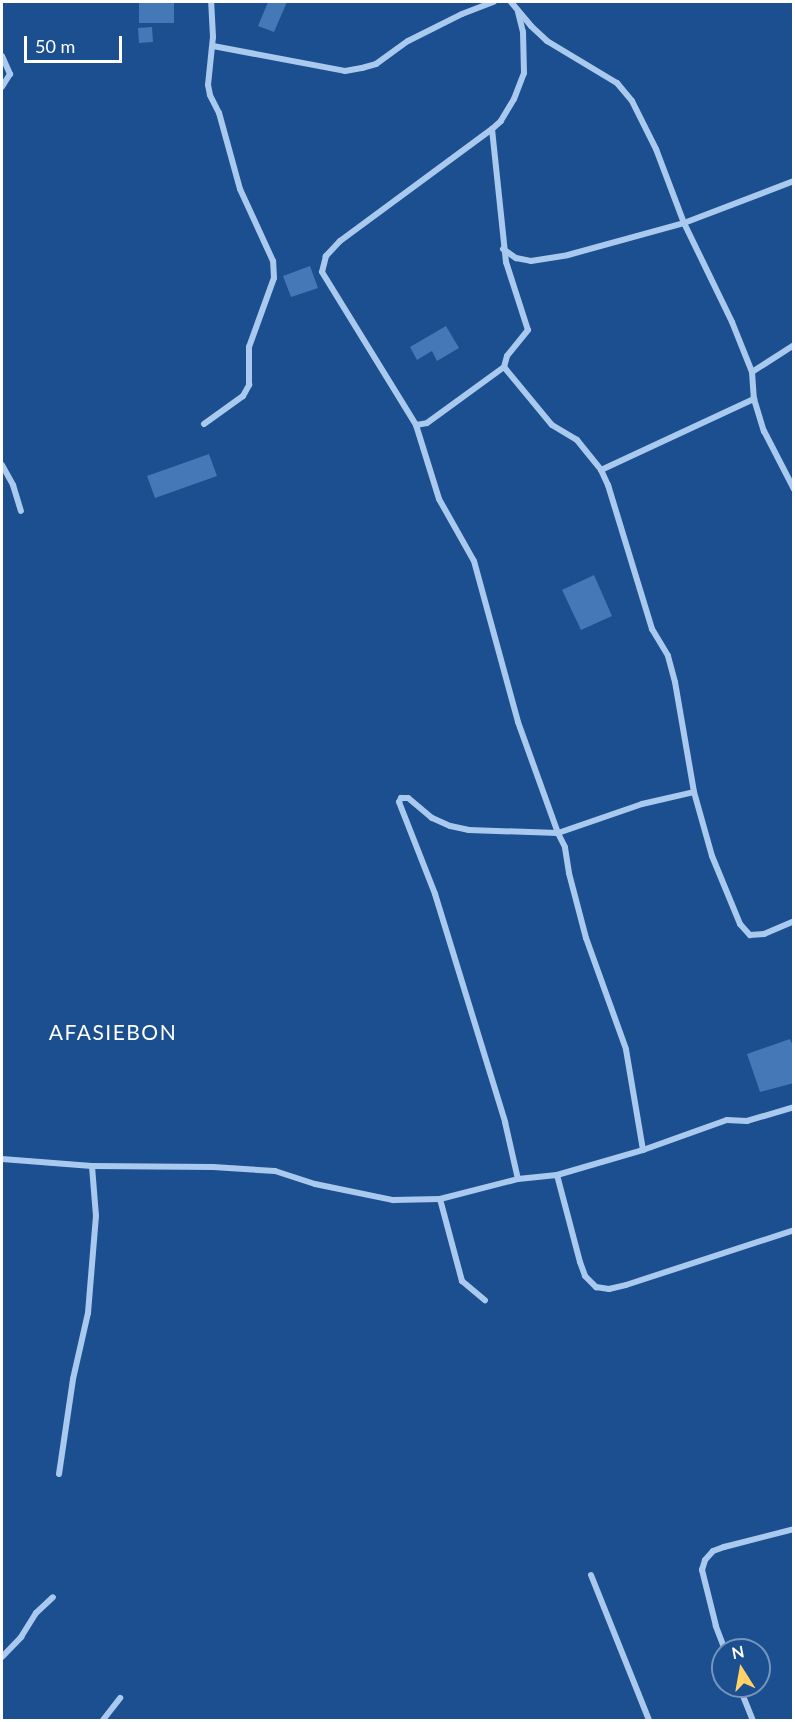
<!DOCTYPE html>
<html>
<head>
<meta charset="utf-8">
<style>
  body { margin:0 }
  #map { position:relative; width:795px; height:1722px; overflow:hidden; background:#1b4f8f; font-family:Lato,sans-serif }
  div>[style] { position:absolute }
  .building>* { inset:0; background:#4478b7 }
  .street>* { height:6px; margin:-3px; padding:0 3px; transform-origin:3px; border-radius:3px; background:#a9c9ee }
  span { translate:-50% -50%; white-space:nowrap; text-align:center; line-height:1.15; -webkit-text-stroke:4.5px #1b4f8f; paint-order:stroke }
  .quarter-label { font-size:21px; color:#fff; letter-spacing:1.5px }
  .frame { position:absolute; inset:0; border:3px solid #fff; pointer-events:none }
  .north { position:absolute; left:711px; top:1638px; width:60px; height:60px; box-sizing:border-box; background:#1b4f8f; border:2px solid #7695bc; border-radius:50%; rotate:349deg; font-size:16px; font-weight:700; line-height:24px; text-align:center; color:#fff }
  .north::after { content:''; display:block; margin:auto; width:21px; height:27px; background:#ffd166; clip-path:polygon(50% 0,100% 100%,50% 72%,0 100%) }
  .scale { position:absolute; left:24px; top:36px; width:98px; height:27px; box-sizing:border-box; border:3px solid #fff; border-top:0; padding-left:8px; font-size:18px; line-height:21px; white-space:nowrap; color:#fff; -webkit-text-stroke:4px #1b4f8f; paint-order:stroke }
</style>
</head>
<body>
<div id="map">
  <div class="building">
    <i style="clip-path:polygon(139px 2px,174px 2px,174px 23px,139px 23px)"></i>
    <i style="clip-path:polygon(268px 2px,287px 2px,274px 32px,258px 26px)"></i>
    <i style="clip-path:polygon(152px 27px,153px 42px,139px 43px,138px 28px)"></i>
    <i style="clip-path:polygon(310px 266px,318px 288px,291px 297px,283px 276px)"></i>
    <i style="clip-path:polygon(446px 326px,459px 348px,437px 361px,432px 351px,417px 360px,410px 347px)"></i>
    <i style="clip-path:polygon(209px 454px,217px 476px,155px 498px,147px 476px)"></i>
    <i style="clip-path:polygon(594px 575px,612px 616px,581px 630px,562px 590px)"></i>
    <i style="clip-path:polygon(790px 1039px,794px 1048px,794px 1083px,760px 1092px,747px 1054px)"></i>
  </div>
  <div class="street">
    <i style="left:511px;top:2px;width:31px;rotate:50deg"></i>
    <i style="left:531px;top:26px;width:22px;rotate:43deg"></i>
    <i style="left:547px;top:41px;width:82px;rotate:31deg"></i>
    <i style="left:617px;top:83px;width:23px;rotate:50deg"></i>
    <i style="left:632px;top:101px;width:54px;rotate:63.4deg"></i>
    <i style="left:656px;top:149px;width:79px;rotate:69.3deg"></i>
    <i style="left:684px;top:223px;width:110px;rotate:64.1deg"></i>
    <i style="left:732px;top:322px;width:54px;rotate:68.2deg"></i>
    <i style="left:752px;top:372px;width:27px;rotate:86deg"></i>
    <i style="left:754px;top:399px;width:34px;rotate:73deg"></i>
    <i style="left:764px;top:431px;width:65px;rotate:62.7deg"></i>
    <i style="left:518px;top:12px;width:21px;rotate:76deg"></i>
    <i style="left:523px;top:32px;width:41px;rotate:88.6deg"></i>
    <i style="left:524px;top:73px;width:28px;rotate:111deg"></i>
    <i style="left:514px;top:99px;width:26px;rotate:121deg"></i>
    <i style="left:501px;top:121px;width:12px;rotate:138deg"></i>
    <i style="left:492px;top:129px;width:134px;rotate:84deg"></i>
    <i style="left:506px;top:262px;width:71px;rotate:72.1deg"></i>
    <i style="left:528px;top:330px;width:33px;rotate:129deg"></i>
    <i style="left:507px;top:356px;width:11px;rotate:105deg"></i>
    <i style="left:504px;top:367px;width:75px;rotate:50.4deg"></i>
    <i style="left:552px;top:425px;width:29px;rotate:31deg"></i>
    <i style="left:577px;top:440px;width:38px;rotate:51deg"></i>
    <i style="left:601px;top:470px;width:17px;rotate:65deg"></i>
    <i style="left:608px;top:485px;width:151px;rotate:73deg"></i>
    <i style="left:652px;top:629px;width:31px;rotate:59deg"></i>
    <i style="left:668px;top:656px;width:27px;rotate:75deg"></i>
    <i style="left:675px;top:682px;width:112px;rotate:80.2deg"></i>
    <i style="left:694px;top:792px;width:66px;rotate:74.3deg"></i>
    <i style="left:712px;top:856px;width:74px;rotate:67.6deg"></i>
    <i style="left:740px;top:924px;width:15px;rotate:48deg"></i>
    <i style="left:750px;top:935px;width:14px;rotate:-4deg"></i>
    <i style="left:764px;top:934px;width:33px;rotate:-23deg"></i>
    <i style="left:213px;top:46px;width:134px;rotate:10.7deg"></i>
    <i style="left:345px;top:71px;width:17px;rotate:-10deg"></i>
    <i style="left:362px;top:68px;width:15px;rotate:-16deg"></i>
    <i style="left:376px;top:64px;width:39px;rotate:-36deg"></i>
    <i style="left:408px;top:41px;width:60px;rotate:-26.6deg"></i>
    <i style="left:462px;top:14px;width:34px;rotate:-21deg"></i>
    <i style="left:2px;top:56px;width:20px;rotate:66deg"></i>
    <i style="left:10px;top:74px;width:15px;rotate:122deg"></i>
    <i style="left:492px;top:129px;width:189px;rotate:143.6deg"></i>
    <i style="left:340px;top:241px;width:21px;rotate:133deg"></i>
    <i style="left:326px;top:256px;width:16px;rotate:104deg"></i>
    <i style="left:322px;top:272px;width:180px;rotate:58.4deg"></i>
    <i style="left:416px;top:425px;width:11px;rotate:-10deg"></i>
    <i style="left:427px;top:423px;width:95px;rotate:-36deg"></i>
    <i style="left:503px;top:249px;width:16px;rotate:35deg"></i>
    <i style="left:516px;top:258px;width:15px;rotate:11deg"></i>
    <i style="left:531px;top:261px;width:37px;rotate:-9deg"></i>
    <i style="left:568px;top:255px;width:120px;rotate:-15.4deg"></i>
    <i style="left:684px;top:223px;width:118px;rotate:-20.9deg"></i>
    <i style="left:752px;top:372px;width:50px;rotate:-32.7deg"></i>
    <i style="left:204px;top:424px;width:48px;rotate:-35.7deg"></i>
    <i style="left:243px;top:396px;width:13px;rotate:-61deg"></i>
    <i style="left:249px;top:385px;width:38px;rotate:-90deg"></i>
    <i style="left:249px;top:347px;width:73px;rotate:-70.1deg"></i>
    <i style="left:274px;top:278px;width:17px;rotate:-93deg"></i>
    <i style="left:273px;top:261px;width:79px;rotate:-114.6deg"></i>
    <i style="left:240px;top:189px;width:79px;rotate:-105.4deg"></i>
    <i style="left:219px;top:113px;width:20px;rotate:-117deg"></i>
    <i style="left:210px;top:95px;width:10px;rotate:-101deg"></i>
    <i style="left:208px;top:85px;width:48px;rotate:-84.1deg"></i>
    <i style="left:213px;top:37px;width:35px;rotate:-93deg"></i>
    <i style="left:416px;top:425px;width:77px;rotate:72.7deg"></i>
    <i style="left:439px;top:499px;width:71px;rotate:60.6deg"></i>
    <i style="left:474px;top:561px;width:167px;rotate:74.7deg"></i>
    <i style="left:518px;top:722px;width:118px;rotate:70.2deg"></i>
    <i style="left:558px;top:833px;width:89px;rotate:-178.1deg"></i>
    <i style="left:469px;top:830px;width:19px;rotate:-168deg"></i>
    <i style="left:450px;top:826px;width:20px;rotate:-156deg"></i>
    <i style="left:432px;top:818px;width:31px;rotate:-140deg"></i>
    <i style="left:408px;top:798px;width:7px;rotate:180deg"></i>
    <i style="left:401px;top:798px;width:4px;rotate:117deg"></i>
    <i style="left:399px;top:802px;width:99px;rotate:68.6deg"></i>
    <i style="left:435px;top:894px;width:239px;rotate:72.9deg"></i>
    <i style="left:505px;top:1122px;width:58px;rotate:77.2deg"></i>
    <i style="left:2px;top:465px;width:23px;rotate:61deg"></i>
    <i style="left:13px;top:485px;width:27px;rotate:73deg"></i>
    <i style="left:601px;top:470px;width:169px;rotate:-24.9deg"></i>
    <i style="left:643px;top:1150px;width:102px;rotate:-99.6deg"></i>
    <i style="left:626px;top:1049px;width:118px;rotate:-109.8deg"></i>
    <i style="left:586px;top:938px;width:67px;rotate:-104.7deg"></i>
    <i style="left:569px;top:873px;width:26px;rotate:-99deg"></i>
    <i style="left:565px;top:847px;width:16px;rotate:-117deg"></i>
    <i style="left:558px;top:833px;width:89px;rotate:-19deg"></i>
    <i style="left:642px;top:804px;width:53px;rotate:-13deg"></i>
    <i style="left:2px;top:1159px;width:90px;rotate:4.4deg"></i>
    <i style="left:92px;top:1166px;width:121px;rotate:0.5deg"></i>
    <i style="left:213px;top:1167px;width:62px;rotate:3.7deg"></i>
    <i style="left:275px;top:1171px;width:42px;rotate:18deg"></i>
    <i style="left:315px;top:1184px;width:80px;rotate:11.6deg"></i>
    <i style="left:393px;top:1200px;width:47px;rotate:-1.2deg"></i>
    <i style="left:440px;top:1199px;width:81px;rotate:-14.4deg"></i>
    <i style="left:518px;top:1179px;width:39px;rotate:-6deg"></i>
    <i style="left:557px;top:1175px;width:90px;rotate:-16.2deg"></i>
    <i style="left:643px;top:1150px;width:89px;rotate:-19.7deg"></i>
    <i style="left:727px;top:1120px;width:20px;rotate:3deg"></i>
    <i style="left:747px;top:1121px;width:49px;rotate:-16.6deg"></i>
    <i style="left:557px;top:1175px;width:90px;rotate:75.2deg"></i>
    <i style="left:580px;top:1262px;width:15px;rotate:70deg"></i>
    <i style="left:585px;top:1276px;width:16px;rotate:45deg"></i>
    <i style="left:596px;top:1287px;width:13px;rotate:9deg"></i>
    <i style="left:609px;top:1289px;width:17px;rotate:-13deg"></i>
    <i style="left:626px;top:1285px;width:177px;rotate:-18.1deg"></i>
    <i style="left:440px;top:1199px;width:85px;rotate:75deg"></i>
    <i style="left:462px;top:1281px;width:30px;rotate:40deg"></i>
    <i style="left:59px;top:1474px;width:96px;rotate:-81.6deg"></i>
    <i style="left:73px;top:1379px;width:68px;rotate:-77.2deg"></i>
    <i style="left:88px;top:1313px;width:97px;rotate:-85.3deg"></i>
    <i style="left:96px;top:1216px;width:50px;rotate:-94.6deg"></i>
    <i style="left:591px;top:1575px;width:156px;rotate:68.2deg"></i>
    <i style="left:725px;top:1650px;width:26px;rotate:-111deg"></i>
    <i style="left:716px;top:1626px;width:58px;rotate:-104deg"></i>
    <i style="left:702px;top:1570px;width:10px;rotate:-73deg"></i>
    <i style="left:705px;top:1560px;width:12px;rotate:-48deg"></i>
    <i style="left:713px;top:1551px;width:12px;rotate:-20deg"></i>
    <i style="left:724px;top:1547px;width:72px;rotate:-14.4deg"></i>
    <i style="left:2px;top:1657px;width:28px;rotate:-46deg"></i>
    <i style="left:21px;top:1637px;width:28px;rotate:-58deg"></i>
    <i style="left:36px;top:1613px;width:23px;rotate:-43deg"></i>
    <i style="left:739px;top:1686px;width:37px;rotate:68deg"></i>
    <i style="left:103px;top:1720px;width:28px;rotate:-52deg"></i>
  </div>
  <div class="quarter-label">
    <span style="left:113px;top:1032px">AFASIEBON</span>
  </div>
  <div class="frame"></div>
  <div class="north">N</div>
  <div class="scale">50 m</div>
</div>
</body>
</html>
